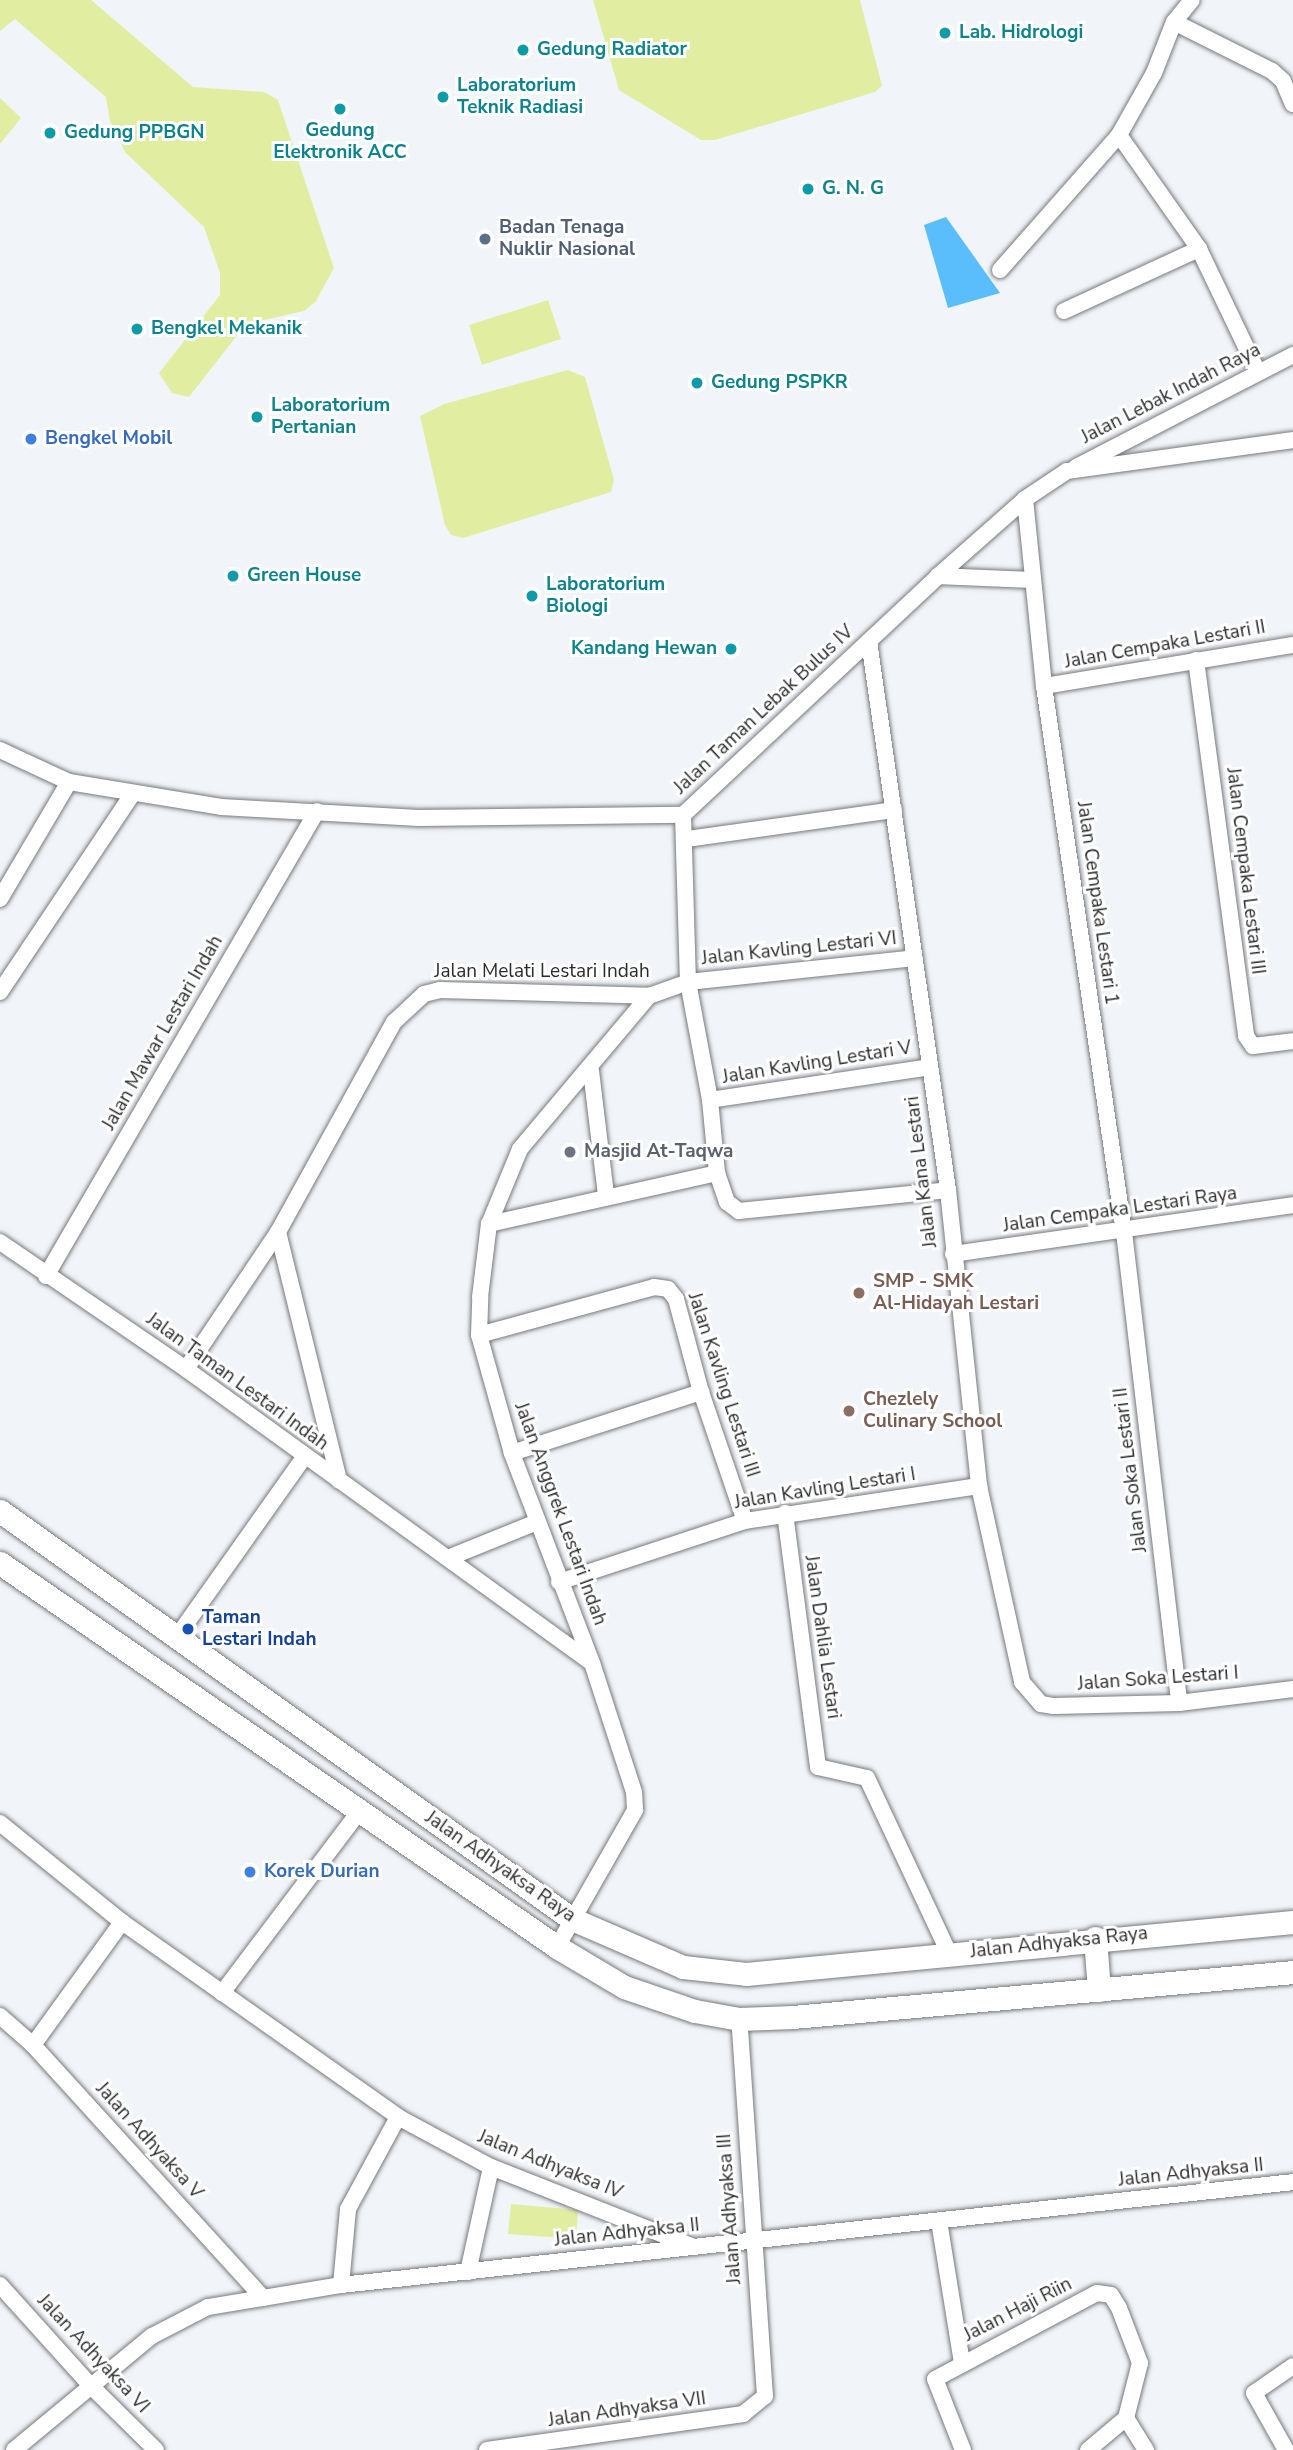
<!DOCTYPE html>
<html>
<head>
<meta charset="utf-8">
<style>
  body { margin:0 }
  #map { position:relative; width:1293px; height:2450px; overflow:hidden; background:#f1f4f8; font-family:"Nunito Sans",sans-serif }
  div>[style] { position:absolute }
  .green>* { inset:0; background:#e1eea2 }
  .water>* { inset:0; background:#5abefc }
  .roads { filter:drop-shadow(0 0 2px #77797d) drop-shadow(0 0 2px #77797d) }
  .street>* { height:16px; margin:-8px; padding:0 8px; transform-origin:8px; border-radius:8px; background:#fff }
  .secondary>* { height:23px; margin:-11.5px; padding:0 11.5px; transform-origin:11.5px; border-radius:11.5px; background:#fff }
  .dots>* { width:19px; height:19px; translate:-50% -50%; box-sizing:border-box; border:4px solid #fff; border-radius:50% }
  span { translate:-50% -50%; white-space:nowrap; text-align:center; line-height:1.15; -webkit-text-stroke:6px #fff; paint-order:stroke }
  .culture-label { font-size:19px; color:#0d838f; font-weight:700 }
  .left { translate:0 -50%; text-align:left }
  .right { translate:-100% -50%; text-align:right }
  .service-label { font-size:19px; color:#4e5e75; font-weight:700 }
  .street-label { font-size:19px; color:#2a2b2d }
  .shop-label { font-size:19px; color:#366cbe; font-weight:700 }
  .worship-label { font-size:19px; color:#5b616d; font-weight:700 }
  .education-label { font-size:19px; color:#785e54; font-weight:700 }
  .transit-label { font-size:19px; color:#164399; font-weight:700 }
</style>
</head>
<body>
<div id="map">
  <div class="green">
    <i style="clip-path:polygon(0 0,91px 0,193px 87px,264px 92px,278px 100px,334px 268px,316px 301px,304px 311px,246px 324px,189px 397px,172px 393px,159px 373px,220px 295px,220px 273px,204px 227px,125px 152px,110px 121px,106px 97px,15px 19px,0 31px)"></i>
    <i style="clip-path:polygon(593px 0,860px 0,882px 86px,875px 92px,715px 140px,701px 140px,619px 90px)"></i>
    <i style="clip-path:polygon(0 98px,21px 118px,0 144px)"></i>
    <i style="clip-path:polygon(548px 300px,561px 339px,482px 365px,469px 325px)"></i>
    <i style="clip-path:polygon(568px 370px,585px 377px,614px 480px,611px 492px,463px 538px,451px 535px,445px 525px,420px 416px,444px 404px)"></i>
    <i style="clip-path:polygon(511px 2204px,578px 2210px,576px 2239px,508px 2234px)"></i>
  </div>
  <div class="water">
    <i style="clip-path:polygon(946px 217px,1000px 293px,948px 308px,924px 225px)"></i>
  </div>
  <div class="roads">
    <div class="street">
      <i style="left:1174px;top:22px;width:110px;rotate:26.6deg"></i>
      <i style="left:1272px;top:71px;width:15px;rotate:42deg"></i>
      <i style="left:1283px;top:81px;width:25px;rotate:67deg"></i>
      <i style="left:1119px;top:135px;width:139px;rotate:54.9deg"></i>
      <i style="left:1199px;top:249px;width:136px;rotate:64.4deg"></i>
      <i style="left:1000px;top:270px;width:180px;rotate:-48.6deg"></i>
      <i style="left:1119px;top:135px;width:71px;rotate:-60.6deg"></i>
      <i style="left:1154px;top:73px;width:55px;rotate:-68.6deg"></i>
      <i style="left:1174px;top:22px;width:28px;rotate:-51deg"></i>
      <i style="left:1064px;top:311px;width:149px;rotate:-24.7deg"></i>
      <i style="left:1076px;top:467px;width:244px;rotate:-27.3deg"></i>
      <i style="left:1025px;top:499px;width:188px;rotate:84.2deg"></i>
      <i style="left:1044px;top:686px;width:552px;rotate:81.66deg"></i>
      <i style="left:1124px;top:1232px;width:474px;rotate:83.3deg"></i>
      <i style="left:938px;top:576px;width:92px;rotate:2.5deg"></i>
      <i style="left:869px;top:641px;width:555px;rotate:81.81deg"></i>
      <i style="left:948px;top:1190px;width:298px;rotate:84deg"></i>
      <i style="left:979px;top:1486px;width:201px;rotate:77.6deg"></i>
      <i style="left:1022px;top:1682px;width:29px;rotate:49deg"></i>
      <i style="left:1041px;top:1704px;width:13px;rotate:9deg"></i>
      <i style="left:1054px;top:1706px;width:125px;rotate:-1.4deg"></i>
      <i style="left:1179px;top:1703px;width:115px;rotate:-7deg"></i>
      <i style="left:1196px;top:660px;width:379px;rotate:82.4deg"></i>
      <i style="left:1246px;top:1036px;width:12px;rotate:55deg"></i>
      <i style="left:1253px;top:1046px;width:40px;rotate:-7.1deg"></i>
      <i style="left:1044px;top:686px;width:252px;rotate:-9.4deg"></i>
      <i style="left:0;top:750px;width:76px;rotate:24.9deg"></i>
      <i style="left:69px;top:782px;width:154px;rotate:9.3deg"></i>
      <i style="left:221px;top:807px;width:198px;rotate:3.2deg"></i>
      <i style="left:419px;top:818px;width:264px;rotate:-0.7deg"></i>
      <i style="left:683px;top:815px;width:349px;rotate:-43.1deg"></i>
      <i style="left:938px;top:576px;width:116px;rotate:-41.5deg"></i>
      <i style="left:1025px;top:499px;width:50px;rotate:-33.7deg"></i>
      <i style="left:1067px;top:471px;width:228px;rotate:-7.8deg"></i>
      <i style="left:683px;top:815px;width:167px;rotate:88.3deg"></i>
      <i style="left:688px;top:982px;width:120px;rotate:79.4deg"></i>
      <i style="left:710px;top:1100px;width:73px;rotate:84.5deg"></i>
      <i style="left:717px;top:1173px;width:31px;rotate:71deg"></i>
      <i style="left:727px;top:1202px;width:15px;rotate:37deg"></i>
      <i style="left:739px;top:1211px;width:210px;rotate:-5.7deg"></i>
      <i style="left:687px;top:839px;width:209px;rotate:-8deg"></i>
      <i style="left:0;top:899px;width:136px;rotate:-59.5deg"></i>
      <i style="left:0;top:992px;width:237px;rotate:-56.2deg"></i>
      <i style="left:591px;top:1071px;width:125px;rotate:83.1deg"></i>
      <i style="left:710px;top:1100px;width:222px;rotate:-8.5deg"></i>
      <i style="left:489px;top:1224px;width:234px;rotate:-12.6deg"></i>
      <i style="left:278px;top:1232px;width:256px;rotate:76.2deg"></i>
      <i style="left:0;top:1242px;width:225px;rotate:34.3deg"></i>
      <i style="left:186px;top:1369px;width:500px;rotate:35.9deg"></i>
      <i style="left:953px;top:1254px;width:344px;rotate:-8.2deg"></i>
      <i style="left:46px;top:1276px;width:538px;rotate:-59.77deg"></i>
      <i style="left:479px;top:1335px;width:181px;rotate:-15.3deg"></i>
      <i style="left:654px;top:1287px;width:14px;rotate:8deg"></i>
      <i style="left:668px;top:1289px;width:13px;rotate:51deg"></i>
      <i style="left:676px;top:1299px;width:96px;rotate:75deg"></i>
      <i style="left:701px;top:1392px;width:136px;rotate:71.2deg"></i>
      <i style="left:186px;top:1369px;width:165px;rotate:-56.1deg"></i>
      <i style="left:278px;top:1232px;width:240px;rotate:-61.1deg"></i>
      <i style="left:394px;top:1022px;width:41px;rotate:-43deg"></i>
      <i style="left:424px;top:994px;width:16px;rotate:-14deg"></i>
      <i style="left:440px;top:990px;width:209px;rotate:1.6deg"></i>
      <i style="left:649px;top:996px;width:41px;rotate:-19.7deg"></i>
      <i style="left:688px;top:982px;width:228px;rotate:-6deg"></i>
      <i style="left:512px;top:1453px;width:199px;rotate:-17.9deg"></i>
      <i style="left:785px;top:1513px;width:256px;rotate:82.6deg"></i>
      <i style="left:818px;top:1767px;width:50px;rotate:12.7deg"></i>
      <i style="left:867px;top:1778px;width:193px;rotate:64.9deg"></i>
      <i style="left:448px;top:1558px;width:96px;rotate:-22deg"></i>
      <i style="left:559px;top:1582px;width:196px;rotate:-18.2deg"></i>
      <i style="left:745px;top:1521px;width:237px;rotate:-8.5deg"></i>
      <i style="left:176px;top:1638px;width:222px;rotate:-54.7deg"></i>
      <i style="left:0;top:1823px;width:157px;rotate:39.1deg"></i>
      <i style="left:122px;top:1922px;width:338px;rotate:35.2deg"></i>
      <i style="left:398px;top:2117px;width:106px;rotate:28.3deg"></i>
      <i style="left:491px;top:2167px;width:216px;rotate:21.5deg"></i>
      <i style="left:557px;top:1947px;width:158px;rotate:-60.3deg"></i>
      <i style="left:635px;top:1810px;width:18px;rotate:-93deg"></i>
      <i style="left:634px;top:1792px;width:136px;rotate:-108deg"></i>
      <i style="left:592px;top:1663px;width:225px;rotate:-110.9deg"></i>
      <i style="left:512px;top:1453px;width:123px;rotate:-105.6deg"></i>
      <i style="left:479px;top:1335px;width:38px;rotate:-88deg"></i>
      <i style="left:480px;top:1297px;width:74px;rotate:-83deg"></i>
      <i style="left:489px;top:1224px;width:81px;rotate:-67.5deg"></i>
      <i style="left:520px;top:1149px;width:200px;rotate:-49.9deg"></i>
      <i style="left:222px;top:1993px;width:227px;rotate:-52.9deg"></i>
      <i style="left:0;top:2016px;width:44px;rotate:41.3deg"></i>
      <i style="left:33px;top:2045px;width:342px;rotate:47.7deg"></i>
      <i style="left:33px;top:2045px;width:152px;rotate:-54.1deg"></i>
      <i style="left:939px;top:2221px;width:144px;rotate:80.8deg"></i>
      <i style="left:468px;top:2272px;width:107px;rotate:-77.6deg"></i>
      <i style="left:0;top:2285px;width:136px;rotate:48deg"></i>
      <i style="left:91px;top:2386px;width:91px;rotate:44.6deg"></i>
      <i style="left:341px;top:2285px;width:76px;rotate:-84.7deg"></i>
      <i style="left:348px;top:2209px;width:105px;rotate:-61.5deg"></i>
      <i style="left:14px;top:2450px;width:179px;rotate:-39.6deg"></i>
      <i style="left:152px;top:2336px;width:63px;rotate:-27.4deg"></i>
      <i style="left:208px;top:2307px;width:135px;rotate:-9.4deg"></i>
      <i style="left:341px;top:2285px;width:958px;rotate:-6.17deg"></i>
      <i style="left:487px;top:2450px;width:259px;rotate:-8deg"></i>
      <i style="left:743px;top:2414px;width:28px;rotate:-39deg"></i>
      <i style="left:765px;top:2396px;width:378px;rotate:-93.9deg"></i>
      <i style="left:963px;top:2450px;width:76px;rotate:-111.5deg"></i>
      <i style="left:935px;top:2379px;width:183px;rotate:-28deg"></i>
      <i style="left:1097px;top:2293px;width:14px;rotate:8deg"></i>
      <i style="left:1111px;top:2295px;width:15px;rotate:58deg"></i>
      <i style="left:1119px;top:2308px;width:59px;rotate:69.1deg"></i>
      <i style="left:1140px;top:2363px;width:57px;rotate:104.3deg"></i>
      <i style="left:1126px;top:2418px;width:38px;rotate:58deg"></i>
      <i style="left:1088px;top:2450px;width:50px;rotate:-40.1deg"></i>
      <i style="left:1286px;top:2450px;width:65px;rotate:-119.3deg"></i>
      <i style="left:1254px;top:2393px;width:47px;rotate:-34.7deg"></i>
    </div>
    <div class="secondary">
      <i style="left:0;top:1511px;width:703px;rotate:35.5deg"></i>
      <i style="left:572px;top:1919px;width:121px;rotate:23.4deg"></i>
      <i style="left:683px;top:1967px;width:63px;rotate:6.3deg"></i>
      <i style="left:746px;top:1974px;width:549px;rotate:-5.43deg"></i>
      <i style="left:0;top:1563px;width:677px;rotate:34.58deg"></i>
      <i style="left:557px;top:1947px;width:78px;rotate:30.8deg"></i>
      <i style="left:624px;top:1987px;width:75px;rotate:18.7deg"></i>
      <i style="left:695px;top:2011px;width:45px;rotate:10.3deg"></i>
      <i style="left:739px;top:2019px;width:54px;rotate:-2.1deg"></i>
      <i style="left:793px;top:2017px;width:502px;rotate:-5.14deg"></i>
      <i style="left:1095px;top:1938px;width:52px;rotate:85.6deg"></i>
    </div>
  </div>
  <div class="dots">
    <i style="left:945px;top:33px;background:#0f9aa8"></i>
    <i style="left:523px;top:50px;background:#0f9aa8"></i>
    <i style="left:443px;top:97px;background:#0f9aa8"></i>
    <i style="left:340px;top:109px;background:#0f9aa8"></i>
    <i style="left:50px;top:133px;background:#0f9aa8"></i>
    <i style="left:808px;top:189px;background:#0f9aa8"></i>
    <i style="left:485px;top:239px;background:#5c6f8a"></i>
    <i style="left:137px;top:329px;background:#0f9aa8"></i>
    <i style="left:697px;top:383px;background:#0f9aa8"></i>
    <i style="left:257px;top:417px;background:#0f9aa8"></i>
    <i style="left:31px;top:439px;background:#3f7fe0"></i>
    <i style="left:233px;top:576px;background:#0f9aa8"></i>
    <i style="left:532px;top:596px;background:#0f9aa8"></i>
    <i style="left:731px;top:649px;background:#0f9aa8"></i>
    <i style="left:570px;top:1152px;background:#6b7280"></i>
    <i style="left:859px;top:1293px;background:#8d6e63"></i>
    <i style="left:849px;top:1411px;background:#8d6e63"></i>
    <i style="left:188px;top:1629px;background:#1a4fb4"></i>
    <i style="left:250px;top:1872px;background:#3f7fe0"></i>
  </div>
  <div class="culture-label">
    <span class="left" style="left:959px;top:33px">Lab. Hidrologi</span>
    <span class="left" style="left:537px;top:50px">Gedung Radiator</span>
    <span class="left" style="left:457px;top:97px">Laboratorium<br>Teknik Radiasi</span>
    <span style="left:340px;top:142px">Gedung<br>Elektronik ACC</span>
    <span class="left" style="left:64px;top:133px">Gedung PPBGN</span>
    <span class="left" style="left:822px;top:189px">G. N. G</span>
    <span class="left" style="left:151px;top:329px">Bengkel Mekanik</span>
    <span class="left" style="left:711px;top:383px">Gedung PSPKR</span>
    <span class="left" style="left:271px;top:417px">Laboratorium<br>Pertanian</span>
    <span class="left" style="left:247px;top:576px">Green House</span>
    <span class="left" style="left:546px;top:596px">Laboratorium<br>Biologi</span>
    <span class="right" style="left:717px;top:649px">Kandang Hewan</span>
  </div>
  <div class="service-label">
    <span class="left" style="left:499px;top:239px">Badan Tenaga<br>Nuklir Nasional</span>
  </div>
  <div class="street-label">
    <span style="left:1171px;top:394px;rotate:-27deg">Jalan Lebak Indah Raya</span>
    <span style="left:1165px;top:645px;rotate:-10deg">Jalan Cempaka Lestari II</span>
    <span style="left:764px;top:710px;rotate:-43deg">Jalan Taman Lebak Bulus IV</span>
    <span style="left:1245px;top:871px;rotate:83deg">Jalan Cempaka Lestari III</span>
    <span style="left:1097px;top:903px;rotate:82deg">Jalan Cempaka Lestari 1</span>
    <span style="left:799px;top:949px;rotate:-6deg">Jalan Kavling Lestari VI</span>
    <span style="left:542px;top:972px">Jalan Melati Lestari Indah</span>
    <span style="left:163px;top:1033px;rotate:-60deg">Jalan Mawar Lestari Indah</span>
    <span style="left:817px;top:1063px;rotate:-9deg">Jalan Kavling Lestari V</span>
    <span style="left:922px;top:1172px;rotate:-97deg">Jalan Kana Lestari</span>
    <span style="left:1120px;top:1210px;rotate:-8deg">Jalan Cempaka Lestari Raya</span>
    <span style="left:237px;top:1382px;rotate:36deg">Jalan Taman Lestari Indah</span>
    <span style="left:723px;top:1385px;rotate:72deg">Jalan Kavling Lestari III</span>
    <span style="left:1131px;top:1470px;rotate:-97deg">Jalan Soka Lestari II</span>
    <span style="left:825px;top:1489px;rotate:-9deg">Jalan Kavling Lestari I</span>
    <span style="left:560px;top:1514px;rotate:70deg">Jalan Anggrek Lestari Indah</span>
    <span style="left:822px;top:1637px;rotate:82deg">Jalan Dahlia Lestari</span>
    <span style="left:1158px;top:1679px;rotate:-4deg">Jalan Soka Lestari I</span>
    <span style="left:500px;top:1867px;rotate:35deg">Jalan Adhyaksa Raya</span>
    <span style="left:1059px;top:1943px;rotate:-6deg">Jalan Adhyaksa Raya</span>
    <span style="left:149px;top:2141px;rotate:48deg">Jalan Adhyaksa V</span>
    <span style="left:550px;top:2165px;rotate:22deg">Jalan Adhyaksa IV</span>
    <span style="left:1191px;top:2173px;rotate:-6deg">Jalan Adhyaksa II</span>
    <span style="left:730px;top:2209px;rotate:-94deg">Jalan Adhyaksa III</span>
    <span style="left:627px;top:2233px;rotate:-6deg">Jalan Adhyaksa II</span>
    <span style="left:1018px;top:2310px;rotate:-27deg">Jalan Haji Riin</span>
    <span style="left:93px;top:2354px;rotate:47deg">Jalan Adhyaksa VI</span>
    <span style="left:627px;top:2410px;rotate:-8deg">Jalan Adhyaksa VII</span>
  </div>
  <div class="shop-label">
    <span class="left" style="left:45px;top:439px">Bengkel Mobil</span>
    <span class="left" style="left:264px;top:1872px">Korek Durian</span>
  </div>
  <div class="worship-label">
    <span class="left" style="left:584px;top:1152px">Masjid At-Taqwa</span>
  </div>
  <div class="education-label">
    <span class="left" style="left:873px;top:1293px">SMP - SMK<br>Al-Hidayah Lestari</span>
    <span class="left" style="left:863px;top:1411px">Chezlely<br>Culinary School</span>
  </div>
  <div class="transit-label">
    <span class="left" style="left:202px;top:1629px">Taman<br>Lestari Indah</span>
  </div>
</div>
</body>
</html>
